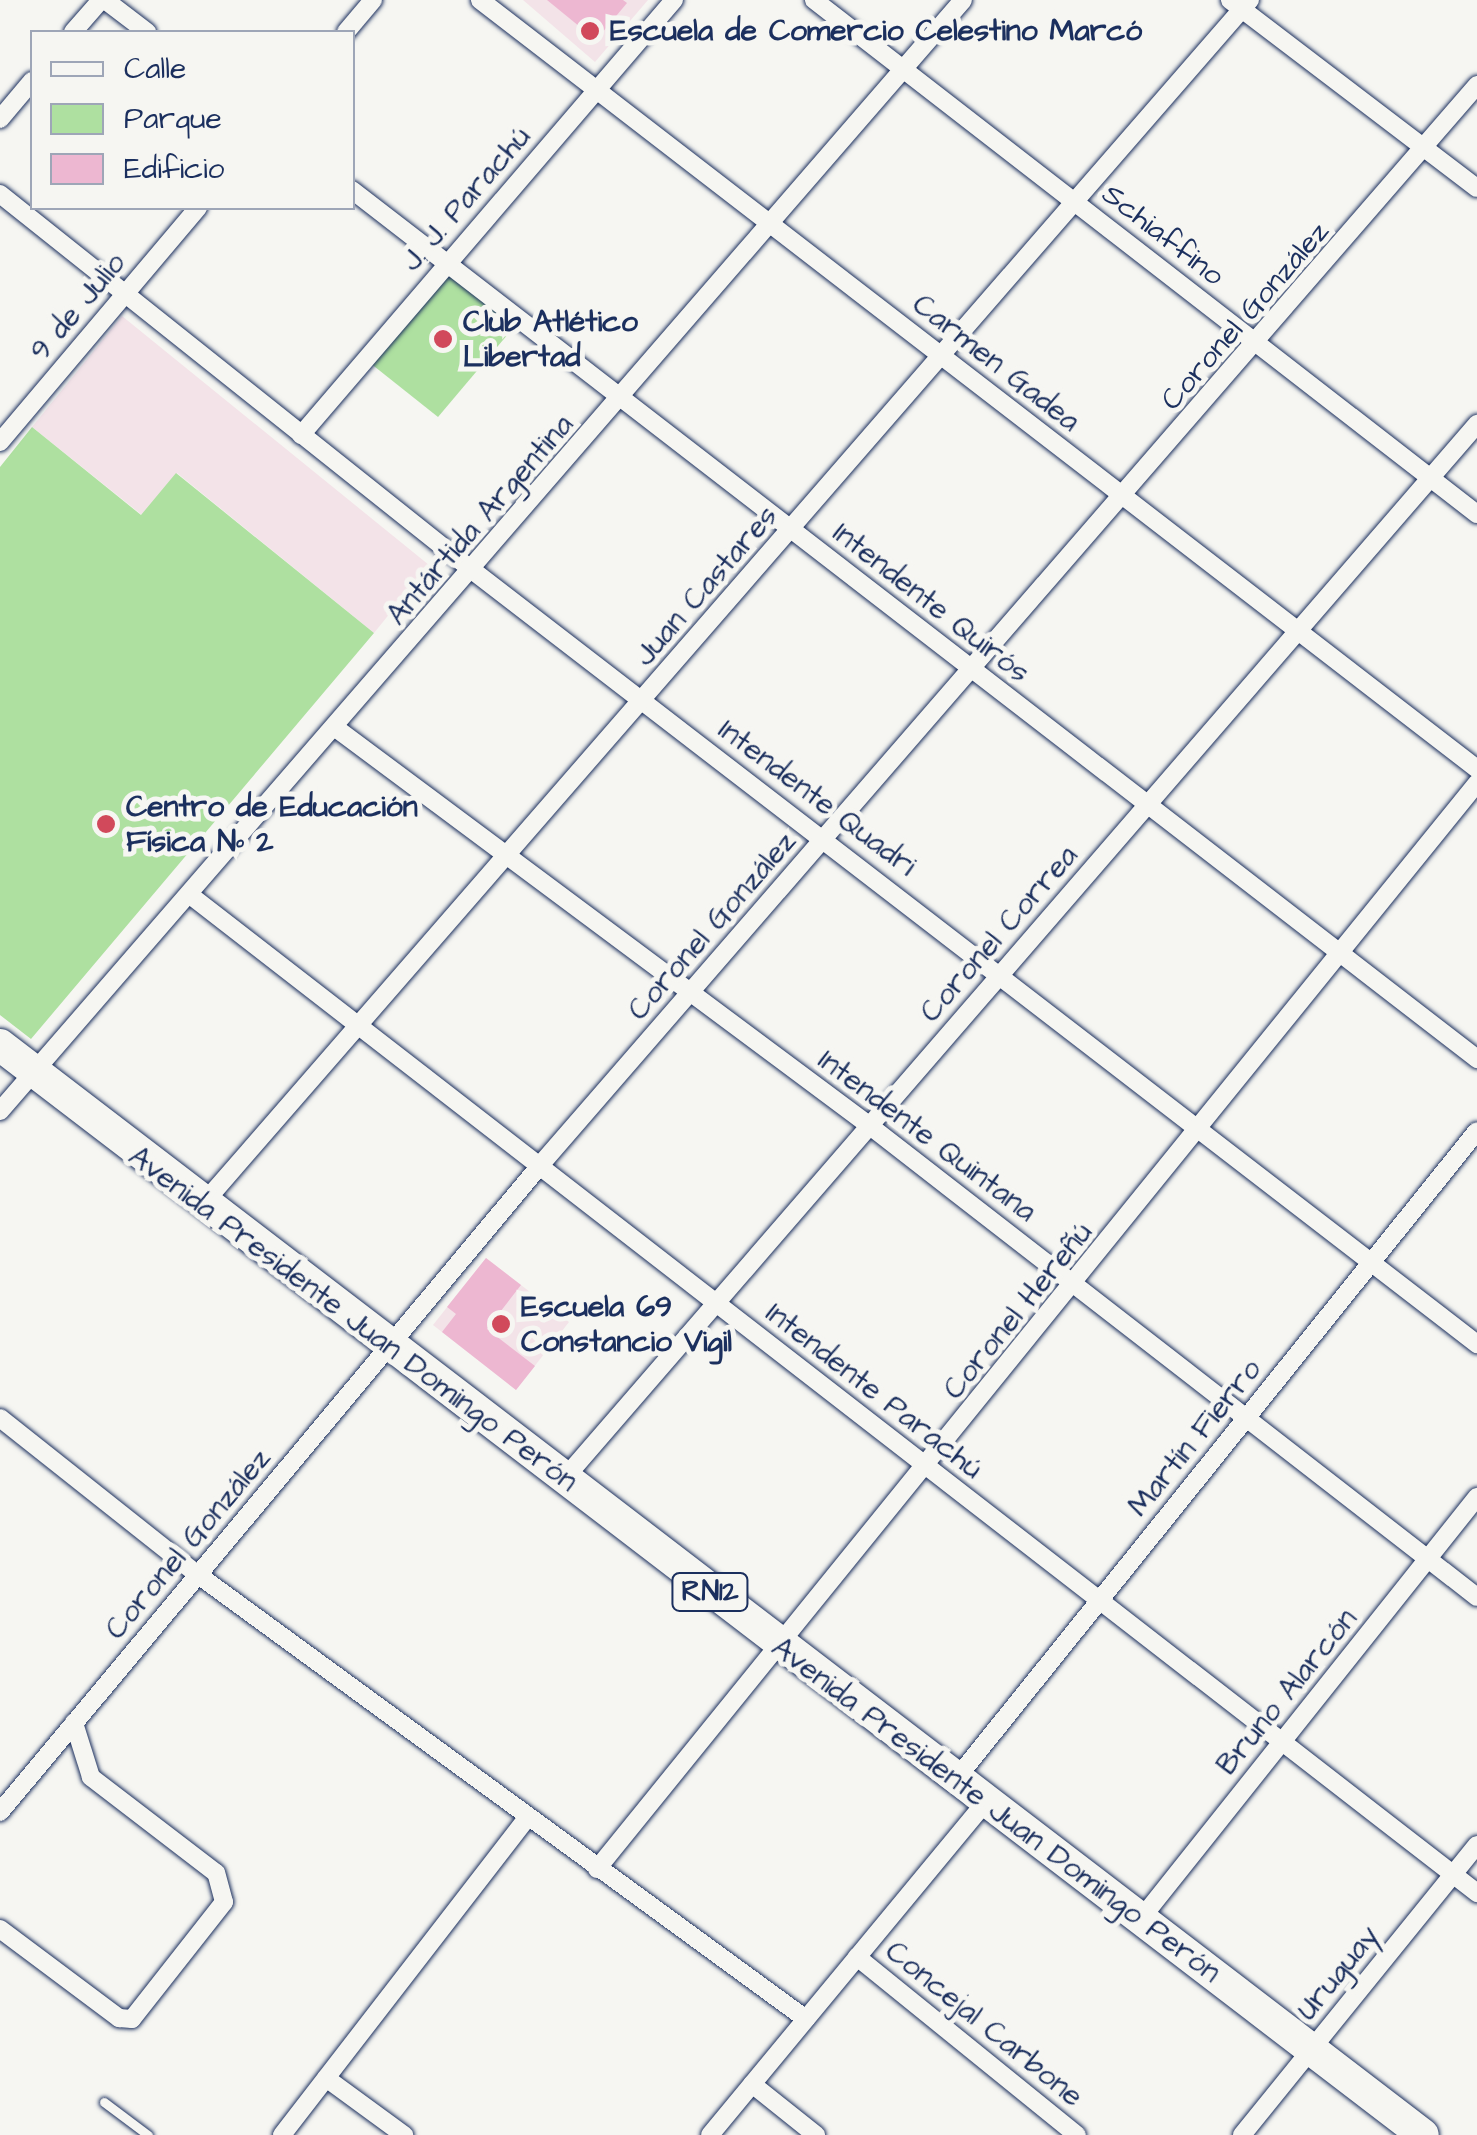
<!DOCTYPE html>
<html>
<head>
<meta charset="utf-8">
<style>
  body { margin:0 }
  #map { position:relative; width:1477px; height:2135px; overflow:hidden; background:#f6f6f2; font-family:"Architects Daughter",sans-serif }
  div>[style] { position:absolute }
  .built>* { inset:0; background:#f3e3e8 }
  .green>* { inset:0; background:#aee0a0 }
  .building>* { inset:0; background:#edb7d1 }
  .roads { filter:drop-shadow(0 0 2px #1b2f5e) drop-shadow(0 0 2px #1b2f5e) }
  .lane>* { height:9px; margin:-4.5px; padding:0 4.5px; transform-origin:4.5px; border-radius:4.5px; background:#f6f6f2 }
  .street>* { height:18px; margin:-9px; padding:0 9px; transform-origin:9px; border-radius:9px; background:#f6f6f2 }
  .highway>* { height:32px; margin:-16px; padding:0 16px; transform-origin:16px; border-radius:16px; background:#f6f6f2 }
  .dots>* { width:28px; height:28px; translate:-50% -50%; box-sizing:border-box; border:5px solid #f6f6f2; border-radius:50% }
  span { translate:-50% -50%; white-space:nowrap; text-align:center; line-height:1.15; -webkit-text-stroke:10px #f6f6f2; paint-order:stroke }
  .shield-label span { padding:2px 8px; background:#f6f6f2; border:2px solid; border-radius:8px; -webkit-text-stroke-width:0 }
  .shield-label { font-size:28px; color:#1b2f5e; font-weight:700 }
  .poi-label { font-size:30px; color:#1b2f5e; font-weight:700 }
  .left { translate:0 -50%; text-align:left }
  .street-label { font-size:30px; color:#1b2f5e }
  .legend { position:absolute; left:30px; top:30px; width:325px; height:180px; box-sizing:border-box; background:#f6f6f2; border:2px solid #9ea6b7; margin:0; padding:12px 18px; list-style:none; font-size:30px; color:#1b2f5e }
  .legend li { display:flex; align-items:center; gap:20px; height:50px }
  .legend b { width:50px; border:2px solid #9ea6b7 }
</style>
</head>
<body>
<div id="map">
  <div class="built">
    <i style="clip-path:polygon(523px 0,648px 0,595px 62px)"></i>
    <i style="clip-path:polygon(122px 316px,429px 565px,374px 633px,177px 473px,142px 515px,32px 427px)"></i>
    <i style="clip-path:polygon(486px 1258px,569px 1322px,516px 1390px,433px 1325px)"></i>
  </div>
  <div class="green">
    <i style="clip-path:polygon(447px 263px,520px 320px,438px 417px,365px 359px)"></i>
    <i style="clip-path:polygon(32px 427px,141px 515px,176px 473px,374px 633px,31px 1039px,0 1015px,0 467px)"></i>
  </div>
  <div class="building">
    <i style="clip-path:polygon(547px 0,623px 0,627px 3px,596px 40px)"></i>
    <i style="clip-path:polygon(486px 1258px,521px 1285px,487px 1329px,535px 1366px,516px 1390px,442px 1332px,456px 1314px,447px 1307px)"></i>
  </div>
  <div class="roads">
    <div class="lane">
      <i style="left:104px;top:2102px;width:55px;rotate:36.9deg"></i>
    </div>
    <div class="street">
      <i style="left:105px;top:0;width:53px;rotate:37.3deg"></i>
      <i style="left:480px;top:0;width:1259px;rotate:37.64deg"></i>
      <i style="left:814px;top:0;width:839px;rotate:37.79deg"></i>
      <i style="left:1230px;top:0;width:310px;rotate:37.3deg"></i>
      <i style="left:73px;top:32px;width:43px;rotate:-48.8deg"></i>
      <i style="left:346px;top:32px;width:42px;rotate:-49.8deg"></i>
      <i style="left:0;top:119px;width:50px;rotate:-49.9deg"></i>
      <i style="left:352px;top:190px;width:1422px;rotate:37.68deg"></i>
      <i style="left:0;top:194px;width:603px;rotate:38.54deg"></i>
      <i style="left:472px;top:570px;width:1269px;rotate:37.6deg"></i>
      <i style="left:301px;top:435px;width:573px;rotate:-49.39deg"></i>
      <i style="left:0;top:442px;width:307px;rotate:-49.8deg"></i>
      <i style="left:337px;top:729px;width:665px;rotate:36.68deg"></i>
      <i style="left:870px;top:1126px;width:768px;rotate:37.81deg"></i>
      <i style="left:190px;top:895px;width:1629px;rotate:37.79deg"></i>
      <i style="left:0;top:1111px;width:1470px;rotate:-49.08deg"></i>
      <i style="left:202px;top:1205px;width:1597px;rotate:-48.99deg"></i>
      <i style="left:0;top:1418px;width:251px;rotate:38.4deg"></i>
      <i style="left:197px;top:1574px;width:754px;rotate:36.16deg"></i>
      <i style="left:563px;top:1480px;width:1397px;rotate:-49.12deg"></i>
      <i style="left:956px;top:1779px;width:831px;rotate:-51.2deg"></i>
      <i style="left:0;top:1812px;width:846px;rotate:-50.13deg"></i>
      <i style="left:542px;top:1163px;width:1427px;rotate:-49.06deg"></i>
      <i style="left:597px;top:1869px;width:1398px;rotate:-50.98deg"></i>
      <i style="left:1140px;top:1920px;width:541px;rotate:-51.46deg"></i>
      <i style="left:0;top:1929px;width:149px;rotate:36.8deg"></i>
      <i style="left:119px;top:2018px;width:13px;rotate:4deg"></i>
      <i style="left:132px;top:2019px;width:149px;rotate:-51.8deg"></i>
      <i style="left:224px;top:1902px;width:30px;rotate:-105deg"></i>
      <i style="left:216px;top:1873px;width:158px;rotate:-142.5deg"></i>
      <i style="left:91px;top:1777px;width:57px;rotate:-107.5deg"></i>
      <i style="left:857px;top:1957px;width:283px;rotate:39deg"></i>
      <i style="left:326px;top:2078px;width:97px;rotate:36.2deg"></i>
      <i style="left:752px;top:2084px;width:82px;rotate:38.6deg"></i>
      <i style="left:282px;top:2135px;width:401px;rotate:-52.3deg"></i>
      <i style="left:710px;top:2135px;width:432px;rotate:-50.4deg"></i>
      <i style="left:1242px;top:2135px;width:373px;rotate:-51deg"></i>
    </div>
    <div class="highway">
      <i style="left:0;top:1045px;width:1792px;rotate:37.45deg"></i>
    </div>
  </div>
  <div class="dots">
    <i style="left:590px;top:31px;background:#d1495b"></i>
    <i style="left:443px;top:339px;background:#d1495b"></i>
    <i style="left:106px;top:824px;background:#d1495b"></i>
    <i style="left:501px;top:1324px;background:#d1495b"></i>
  </div>
  <div class="shield-label">
    <span style="left:710px;top:1592px">RN12</span>
  </div>
  <div class="poi-label">
    <span class="left" style="left:610px;top:31px">Escuela de Comercio Celestino Marcó</span>
    <span class="left" style="left:463px;top:339px">Club Atlético<br>Libertad</span>
    <span class="left" style="left:126px;top:824px">Centro de Educación<br>Física Nº 2</span>
    <span class="left" style="left:521px;top:1324px">Escuela 69<br>Constancio Vigil</span>
  </div>
  <div class="street-label">
    <span style="left:466px;top:199px;rotate:-49deg">J. J. Parachú</span>
    <span style="left:1163px;top:235px;rotate:38deg">Schiaffino</span>
    <span style="left:78px;top:307px;rotate:-50deg">9 de Julio</span>
    <span style="left:1245px;top:316px;rotate:-49deg">Coronel González</span>
    <span style="left:996px;top:363px;rotate:38deg">Carmen Gadea</span>
    <span style="left:480px;top:520px;rotate:-49deg">Antártida Argentina</span>
    <span style="left:706px;top:586px;rotate:-49deg">Juan Castares</span>
    <span style="left:931px;top:603px;rotate:38deg">Intendente Quirós</span>
    <span style="left:817px;top:798px;rotate:37deg">Intendente Quadri</span>
    <span style="left:712px;top:926px;rotate:-49deg">Coronel González</span>
    <span style="left:999px;top:934px;rotate:-49deg">Coronel Correa</span>
    <span style="left:927px;top:1136px;rotate:37deg">Intendente Quintana</span>
    <span style="left:1018px;top:1311px;rotate:-51deg">Coronel Hereñú</span>
    <span style="left:353px;top:1319px;rotate:37deg">Avenida Presidente Juan Domingo Perón</span>
    <span style="left:874px;top:1391px;rotate:38deg">Intendente Parachú</span>
    <span style="left:1195px;top:1438px;rotate:-51deg">Martín Fierro</span>
    <span style="left:188px;top:1544px;rotate:-50deg">Coronel González</span>
    <span style="left:1287px;top:1692px;rotate:-51deg">Bruno Alarcón</span>
    <span style="left:996px;top:1810px;rotate:37deg">Avenida Presidente Juan Domingo Perón</span>
    <span style="left:1338px;top:1973px;rotate:-51deg">Uruguay</span>
    <span style="left:984px;top:2024px;rotate:39deg">Concejal Carbone</span>
  </div>
  <ul class="legend">
  <li><b style="height:12px;background:#f6f6f2"></b>Calle</li>
  <li><b style="height:28px;background:#aee0a0"></b>Parque</li>
  <li><b style="height:28px;background:#edb7d1"></b>Edificio</li>
  </ul>
</div>
</body>
</html>
